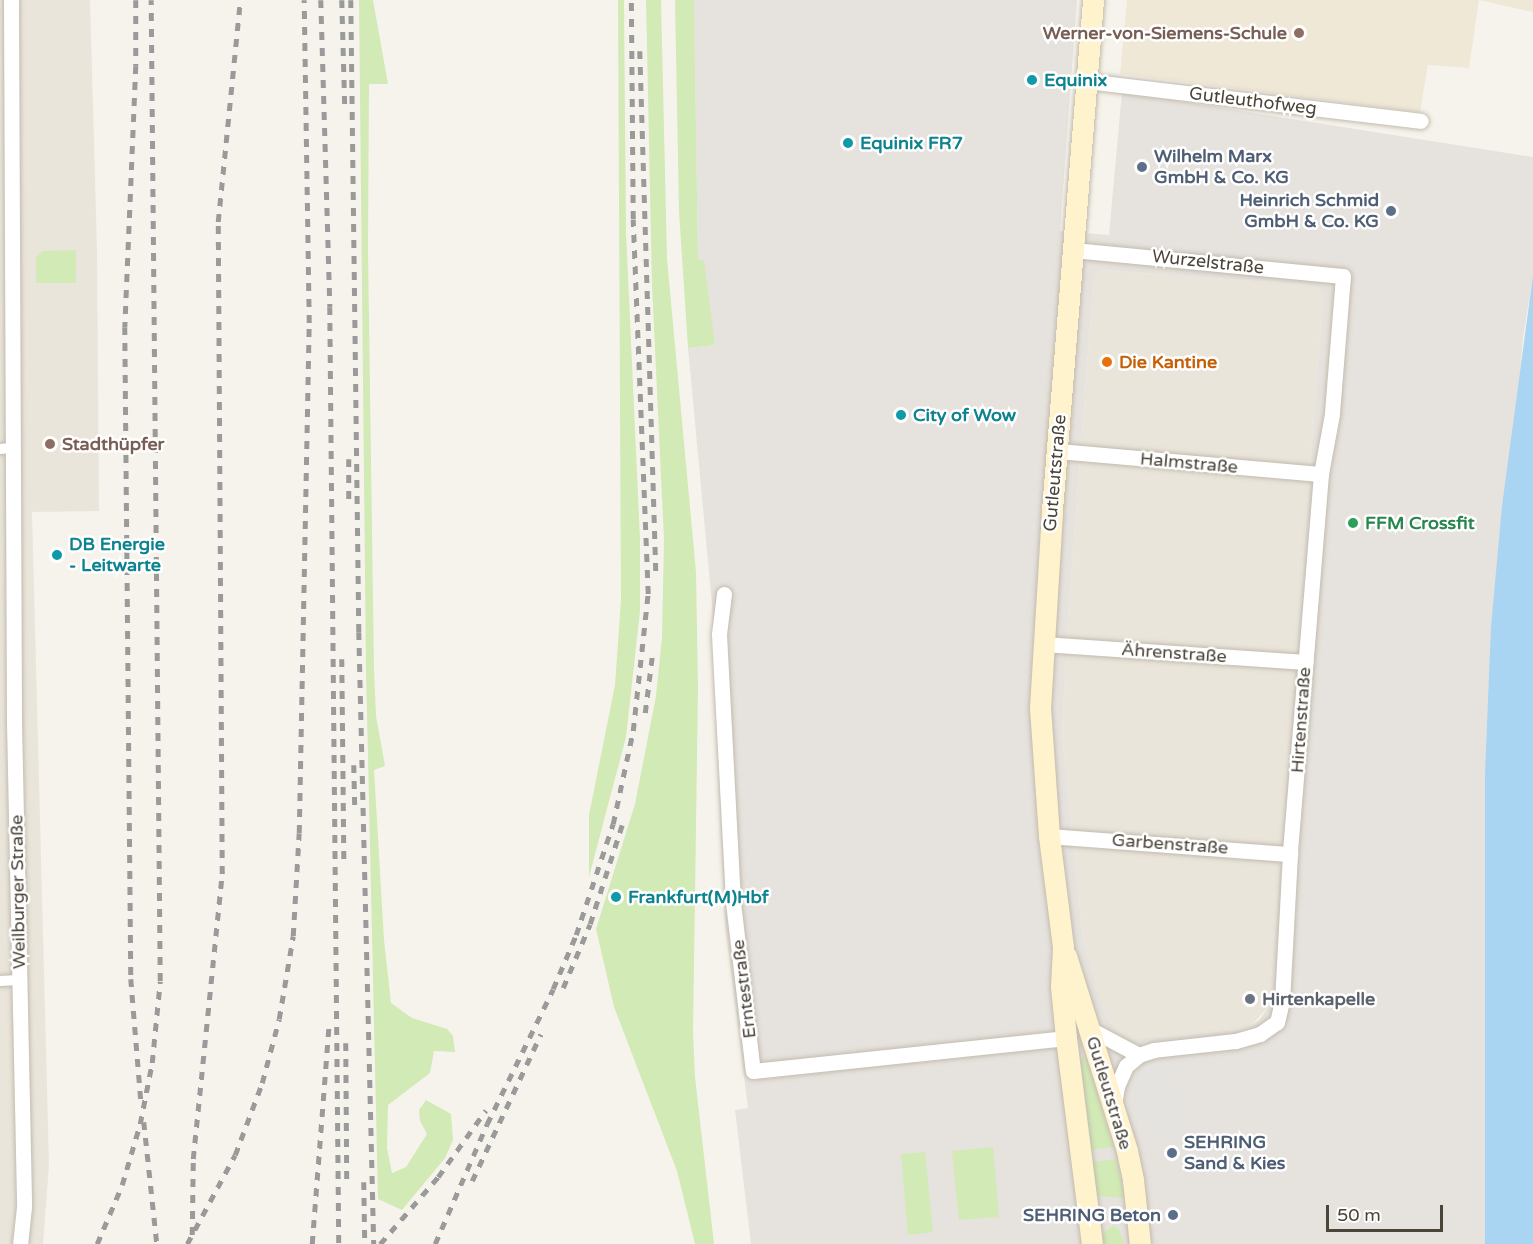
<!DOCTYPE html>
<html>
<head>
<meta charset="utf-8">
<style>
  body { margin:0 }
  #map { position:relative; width:1533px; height:1244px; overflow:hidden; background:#f6f3ec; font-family:"Varela Round",sans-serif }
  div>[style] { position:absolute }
  .residential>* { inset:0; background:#eae5da }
  .industrial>* { inset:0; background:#e6e2dd }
  .education>* { inset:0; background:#efe8d6 }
  .green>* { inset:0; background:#d2eab5 }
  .parking>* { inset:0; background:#e5e3e0 }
  .water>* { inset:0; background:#a9d4f2 }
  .roads { filter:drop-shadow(0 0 2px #c2bbae) drop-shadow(0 0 2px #c2bbae) }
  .pedestrian>* { height:10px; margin:-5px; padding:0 5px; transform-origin:5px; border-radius:5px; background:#fff }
  .minor>* { height:15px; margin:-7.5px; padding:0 7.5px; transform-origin:7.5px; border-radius:7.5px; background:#fff }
  .secondary>* { height:21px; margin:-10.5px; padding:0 10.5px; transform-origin:10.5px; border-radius:10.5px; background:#fff3cd }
  .rail>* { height:4.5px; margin-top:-2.25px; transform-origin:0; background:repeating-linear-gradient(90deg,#9a9a9a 0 8px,transparent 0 16px) }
  .dots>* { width:16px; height:16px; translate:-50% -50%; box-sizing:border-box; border:3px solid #fff; border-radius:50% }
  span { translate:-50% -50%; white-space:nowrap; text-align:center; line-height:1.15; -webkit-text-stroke:5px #fff; paint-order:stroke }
  .education-label { font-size:18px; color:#785e54; font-weight:700 }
  .right { translate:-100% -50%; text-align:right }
  .left { translate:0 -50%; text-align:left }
  .culture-label { font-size:18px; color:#0d838f; font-weight:700 }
  .street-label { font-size:18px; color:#4b4439 }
  .service-label { font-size:18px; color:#4e5e75; font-weight:700 }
  .food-label { font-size:18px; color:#c56008; font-weight:700 }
  .leisure-label { font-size:18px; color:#27864d; font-weight:700 }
  .worship-label { font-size:18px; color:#5b616d; font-weight:700 }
  .scale { position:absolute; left:1326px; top:1205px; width:117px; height:27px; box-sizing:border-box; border:3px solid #4b4439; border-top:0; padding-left:8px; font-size:18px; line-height:21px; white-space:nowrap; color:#4b4439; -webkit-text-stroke:4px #fff; paint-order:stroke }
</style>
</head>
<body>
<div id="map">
  <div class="residential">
    <i style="clip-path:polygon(0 0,90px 0,97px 249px,99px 511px,32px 512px,49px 1164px,43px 1244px,0 1244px)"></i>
    <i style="clip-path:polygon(1103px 270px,1309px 285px,1318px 288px,1323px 297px,1269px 1006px,1248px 1029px,1132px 1039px,1117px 1031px,1106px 1016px,1083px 940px,1062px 733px,1068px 619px,1093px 287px,1096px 277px)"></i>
  </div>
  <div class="industrial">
    <i style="clip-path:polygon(evenodd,694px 0,1077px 0,1060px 231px,1109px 235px,1122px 92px,1533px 157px,1533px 275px,1523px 338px,1485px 774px,1485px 1244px,751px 1244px,735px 1110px,748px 1108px,725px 925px,712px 604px,688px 348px,715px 345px,698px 259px,694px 0,1103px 270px,1309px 285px,1318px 288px,1323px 297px,1269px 1006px,1260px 1019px,1247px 1029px,1132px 1039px,1117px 1031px,1106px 1016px,1083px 940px,1062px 733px,1068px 619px,1093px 287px,1096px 277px,1103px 270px)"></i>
  </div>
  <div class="education">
    <i style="clip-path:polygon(1127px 0,1533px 0,1533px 12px,1479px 0,1469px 68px,1428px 65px,1420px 112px,1120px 74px)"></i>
  </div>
  <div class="green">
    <i style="clip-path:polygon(359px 0,373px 0,388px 84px,369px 84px,368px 250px,374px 670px,376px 716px,385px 766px,374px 770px,384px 940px,391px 1003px,412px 1018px,447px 1029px,453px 1036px,455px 1052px,434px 1051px,430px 1073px,388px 1105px,387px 1148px,392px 1173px,406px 1167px,427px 1134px,420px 1121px,419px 1110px,426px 1100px,451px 1114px,453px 1140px,445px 1158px,402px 1210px,378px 1199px,366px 669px)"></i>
    <i style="clip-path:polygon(618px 0,624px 0,626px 232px,640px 539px,640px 611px,626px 737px,589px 877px,589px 815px,615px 685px,621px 600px)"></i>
    <i style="clip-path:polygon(646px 0,661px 0,667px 259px,696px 572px,698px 688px,693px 1033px,695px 1077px,714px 1244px,695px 1244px,677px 1171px,614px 1007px,596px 929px,635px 804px,656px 696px,662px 637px,664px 540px,652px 285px)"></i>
    <i style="clip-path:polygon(675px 0,694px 0,698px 259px,704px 261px,715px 345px,688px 348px,679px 211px)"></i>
    <i style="clip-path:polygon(76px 250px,76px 283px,36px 283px,36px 258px,42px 251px)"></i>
    <i style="clip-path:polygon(1083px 1056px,1087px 1061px,1113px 1147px,1089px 1150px,1081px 1061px)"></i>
    <i style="clip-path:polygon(993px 1147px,999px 1217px,959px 1220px,952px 1151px)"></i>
    <i style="clip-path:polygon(925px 1152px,933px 1232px,908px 1235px,901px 1154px)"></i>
    <i style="clip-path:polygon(1116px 1159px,1125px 1198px,1096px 1196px,1092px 1162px)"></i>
    <i style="clip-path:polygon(1113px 1226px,1119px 1229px,1124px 1244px,1100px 1244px,1104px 1232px)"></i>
  </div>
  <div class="parking">
    <i style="clip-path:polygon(1171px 1059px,1184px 1130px,1145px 1132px,1135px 1090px,1138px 1078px,1142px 1068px)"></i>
  </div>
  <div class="water">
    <i style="clip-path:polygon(1533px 275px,1533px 1244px,1485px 1244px,1485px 774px,1491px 627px,1502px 506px)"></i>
  </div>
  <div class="roads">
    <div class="pedestrian">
      <i style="left:0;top:449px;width:12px;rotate:-5deg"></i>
      <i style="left:0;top:981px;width:19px;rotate:-3deg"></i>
    </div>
    <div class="minor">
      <i style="left:11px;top:0;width:722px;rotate:89.76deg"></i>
      <i style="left:14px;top:722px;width:485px;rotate:88.8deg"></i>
      <i style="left:24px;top:1207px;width:37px;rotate:96deg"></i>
      <i style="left:1086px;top:81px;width:337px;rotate:6.8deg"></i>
      <i style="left:1073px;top:250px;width:271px;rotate:5.5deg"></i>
      <i style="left:1343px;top:276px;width:138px;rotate:94.6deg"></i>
      <i style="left:1332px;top:414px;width:61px;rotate:100.4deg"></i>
      <i style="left:1321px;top:474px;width:381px;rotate:94.7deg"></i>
      <i style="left:1290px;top:854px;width:147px;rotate:93.1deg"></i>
      <i style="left:1282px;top:1001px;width:22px;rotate:103deg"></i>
      <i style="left:1277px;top:1022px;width:21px;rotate:145deg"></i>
      <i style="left:1260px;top:1034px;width:26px;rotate:164deg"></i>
      <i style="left:1235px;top:1041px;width:81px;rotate:173.7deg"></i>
      <i style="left:1154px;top:1050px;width:16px;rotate:162deg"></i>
      <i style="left:1139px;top:1055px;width:17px;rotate:140deg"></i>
      <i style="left:1126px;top:1066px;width:22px;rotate:114deg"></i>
      <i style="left:1117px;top:1086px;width:19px;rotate:99deg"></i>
      <i style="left:1057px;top:451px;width:265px;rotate:5deg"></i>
      <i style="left:724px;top:594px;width:40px;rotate:97.1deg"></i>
      <i style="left:719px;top:634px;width:268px;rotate:87deg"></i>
      <i style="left:733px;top:902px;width:170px;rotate:83.3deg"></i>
      <i style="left:753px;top:1071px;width:315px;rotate:-6deg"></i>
      <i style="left:1043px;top:644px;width:263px;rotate:3.9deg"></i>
      <i style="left:1049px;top:836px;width:242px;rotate:4.3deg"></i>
      <i style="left:1090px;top:1029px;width:55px;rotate:28deg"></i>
    </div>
    <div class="secondary">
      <i style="left:1066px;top:956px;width:204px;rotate:72.6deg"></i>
      <i style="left:1127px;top:1151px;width:30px;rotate:78deg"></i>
      <i style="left:1133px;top:1180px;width:64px;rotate:83.8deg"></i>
      <i style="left:1092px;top:1244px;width:208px;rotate:-97.2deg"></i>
      <i style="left:1066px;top:1038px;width:52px;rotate:-95.5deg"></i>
      <i style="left:1061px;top:986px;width:39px;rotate:-87deg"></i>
      <i style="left:1063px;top:947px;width:112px;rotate:-97.2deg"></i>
      <i style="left:1049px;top:836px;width:128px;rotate:-94deg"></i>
      <i style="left:1040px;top:708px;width:198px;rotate:-86.5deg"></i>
      <i style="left:1052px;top:510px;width:512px;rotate:-85.4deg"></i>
    </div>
  </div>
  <div class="rail">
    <i style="left:136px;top:0;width:66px;rotate:90deg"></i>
    <i style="left:136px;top:66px;width:261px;rotate:92.4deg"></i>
    <i style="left:125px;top:327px;width:652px;rotate:89.47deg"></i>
    <i style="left:131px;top:979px;width:122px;rotate:85.3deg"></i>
    <i style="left:321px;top:0;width:307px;rotate:88.3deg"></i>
    <i style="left:330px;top:307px;width:937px;rotate:89.45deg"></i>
    <i style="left:342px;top:0;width:108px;rotate:88.4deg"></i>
    <i style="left:351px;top:0;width:632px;rotate:89.27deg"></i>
    <i style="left:359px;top:632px;width:612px;rotate:88.6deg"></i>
    <i style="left:640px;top:51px;width:522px;rotate:88.24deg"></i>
    <i style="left:349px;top:459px;width:42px;rotate:90deg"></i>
    <i style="left:342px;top:659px;width:207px;rotate:89.4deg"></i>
    <i style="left:645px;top:713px;width:56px;rotate:-82.9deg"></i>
    <i style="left:354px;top:765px;width:45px;rotate:88.7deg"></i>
    <i style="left:563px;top:988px;width:69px;rotate:-67.1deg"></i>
    <i style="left:590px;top:924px;width:104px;rotate:-72.1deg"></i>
    <i style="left:346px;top:1043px;width:141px;rotate:89.6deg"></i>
    <i style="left:144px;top:1122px;width:123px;rotate:83.9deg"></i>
    <i style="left:472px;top:1181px;width:162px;rotate:-64.9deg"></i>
    <i style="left:364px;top:1182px;width:62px;rotate:89.1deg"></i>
    <i style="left:192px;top:1235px;width:76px;rotate:-89.2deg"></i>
    <i style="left:193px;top:1159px;width:286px;rotate:-84.2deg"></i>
    <i style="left:222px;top:874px;width:652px;rotate:-90.35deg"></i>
    <i style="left:218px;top:222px;width:223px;rotate:-84.3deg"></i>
    <i style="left:97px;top:1244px;width:64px;rotate:-67deg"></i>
    <i style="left:122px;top:1185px;width:64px;rotate:-73.6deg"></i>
    <i style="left:140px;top:1124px;width:62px;rotate:-78.9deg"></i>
    <i style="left:152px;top:1063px;width:82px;rotate:-84.4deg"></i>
    <i style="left:160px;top:981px;width:981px;rotate:-90.53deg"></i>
    <i style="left:187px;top:1244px;width:101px;rotate:-61.7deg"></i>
    <i style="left:235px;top:1155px;width:77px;rotate:-69.4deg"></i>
    <i style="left:262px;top:1083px;width:66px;rotate:-75.1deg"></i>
    <i style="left:279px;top:1019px;width:84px;rotate:-80.4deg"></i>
    <i style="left:293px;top:936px;width:103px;rotate:-86.7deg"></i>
    <i style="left:299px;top:833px;width:510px;rotate:-88.88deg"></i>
    <i style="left:309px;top:323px;width:323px;rotate:-90.9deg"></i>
    <i style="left:312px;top:1244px;width:223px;rotate:-85.6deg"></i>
    <i style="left:380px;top:1244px;width:89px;rotate:-49.1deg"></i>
    <i style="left:438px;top:1177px;width:82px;rotate:-54.4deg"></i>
    <i style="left:435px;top:1244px;width:131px;rotate:-66.6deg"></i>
    <i style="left:487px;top:1124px;width:150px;rotate:-63.9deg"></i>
    <i style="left:553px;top:989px;width:59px;rotate:-66.9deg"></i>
    <i style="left:576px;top:935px;width:117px;rotate:-71.6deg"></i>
    <i style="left:613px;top:824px;width:95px;rotate:-77.9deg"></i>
    <i style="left:633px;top:731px;width:138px;rotate:-83.8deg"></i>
    <i style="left:648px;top:594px;width:375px;rotate:-92.3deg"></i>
    <i style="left:633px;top:219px;width:219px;rotate:-90.5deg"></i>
  </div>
  <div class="dots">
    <i style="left:1299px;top:33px;background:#8d6e63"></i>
    <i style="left:1032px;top:80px;background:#0f9aa8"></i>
    <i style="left:848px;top:143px;background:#0f9aa8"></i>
    <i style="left:1142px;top:167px;background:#5c6f8a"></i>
    <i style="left:1391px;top:211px;background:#5c6f8a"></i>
    <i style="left:1107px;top:362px;background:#e8710a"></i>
    <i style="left:901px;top:415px;background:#0f9aa8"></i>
    <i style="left:50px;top:444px;background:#8d6e63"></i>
    <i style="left:1353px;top:523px;background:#2e9e5b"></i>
    <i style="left:57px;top:555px;background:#0f9aa8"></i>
    <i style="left:616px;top:897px;background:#0f9aa8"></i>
    <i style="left:1250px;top:999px;background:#6b7280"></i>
    <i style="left:1172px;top:1153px;background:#5c6f8a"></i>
    <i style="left:1173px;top:1215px;background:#5c6f8a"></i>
  </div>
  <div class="education-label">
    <span class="right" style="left:1287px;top:33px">Werner-von-Siemens-Schule</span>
    <span class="left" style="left:62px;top:444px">Stadthüpfer</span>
  </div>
  <div class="culture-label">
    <span class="left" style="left:1044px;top:80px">Equinix</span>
    <span class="left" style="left:860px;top:143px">Equinix FR7</span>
    <span class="left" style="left:913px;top:415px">City of Wow</span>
    <span class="left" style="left:69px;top:555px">DB Energie<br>- Leitwarte</span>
    <span class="left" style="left:628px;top:897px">Frankfurt(M)Hbf</span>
  </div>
  <div class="street-label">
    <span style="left:1253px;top:101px;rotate:7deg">Gutleuthofweg</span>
    <span style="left:1208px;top:262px;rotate:6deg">Wurzelstraße</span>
    <span style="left:1189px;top:463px;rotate:5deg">Halmstraße</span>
    <span style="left:1055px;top:473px;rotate:-85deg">Gutleutstraße</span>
    <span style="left:1174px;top:653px;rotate:4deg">Ährenstraße</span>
    <span style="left:1301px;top:720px;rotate:-86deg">Hirtenstraße</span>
    <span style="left:1170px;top:844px;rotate:4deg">Garbenstraße</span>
    <span style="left:18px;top:892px;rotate:-91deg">Weilburger Straße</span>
    <span style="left:744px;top:989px;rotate:-97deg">Erntestraße</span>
    <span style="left:1109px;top:1093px;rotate:73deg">Gutleutstraße</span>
  </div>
  <div class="service-label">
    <span class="left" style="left:1154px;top:167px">Wilhelm Marx<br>GmbH &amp; Co. KG</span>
    <span class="right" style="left:1379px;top:211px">Heinrich Schmid<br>GmbH &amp; Co. KG</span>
    <span class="left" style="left:1184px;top:1153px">SEHRING<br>Sand &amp; Kies</span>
    <span class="right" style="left:1161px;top:1215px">SEHRING Beton</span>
  </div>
  <div class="food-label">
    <span class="left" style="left:1119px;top:362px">Die Kantine</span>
  </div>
  <div class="leisure-label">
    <span class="left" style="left:1365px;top:523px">FFM Crossfit</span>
  </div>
  <div class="worship-label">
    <span class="left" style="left:1262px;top:999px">Hirtenkapelle</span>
  </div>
  <div class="scale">50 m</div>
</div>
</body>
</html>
